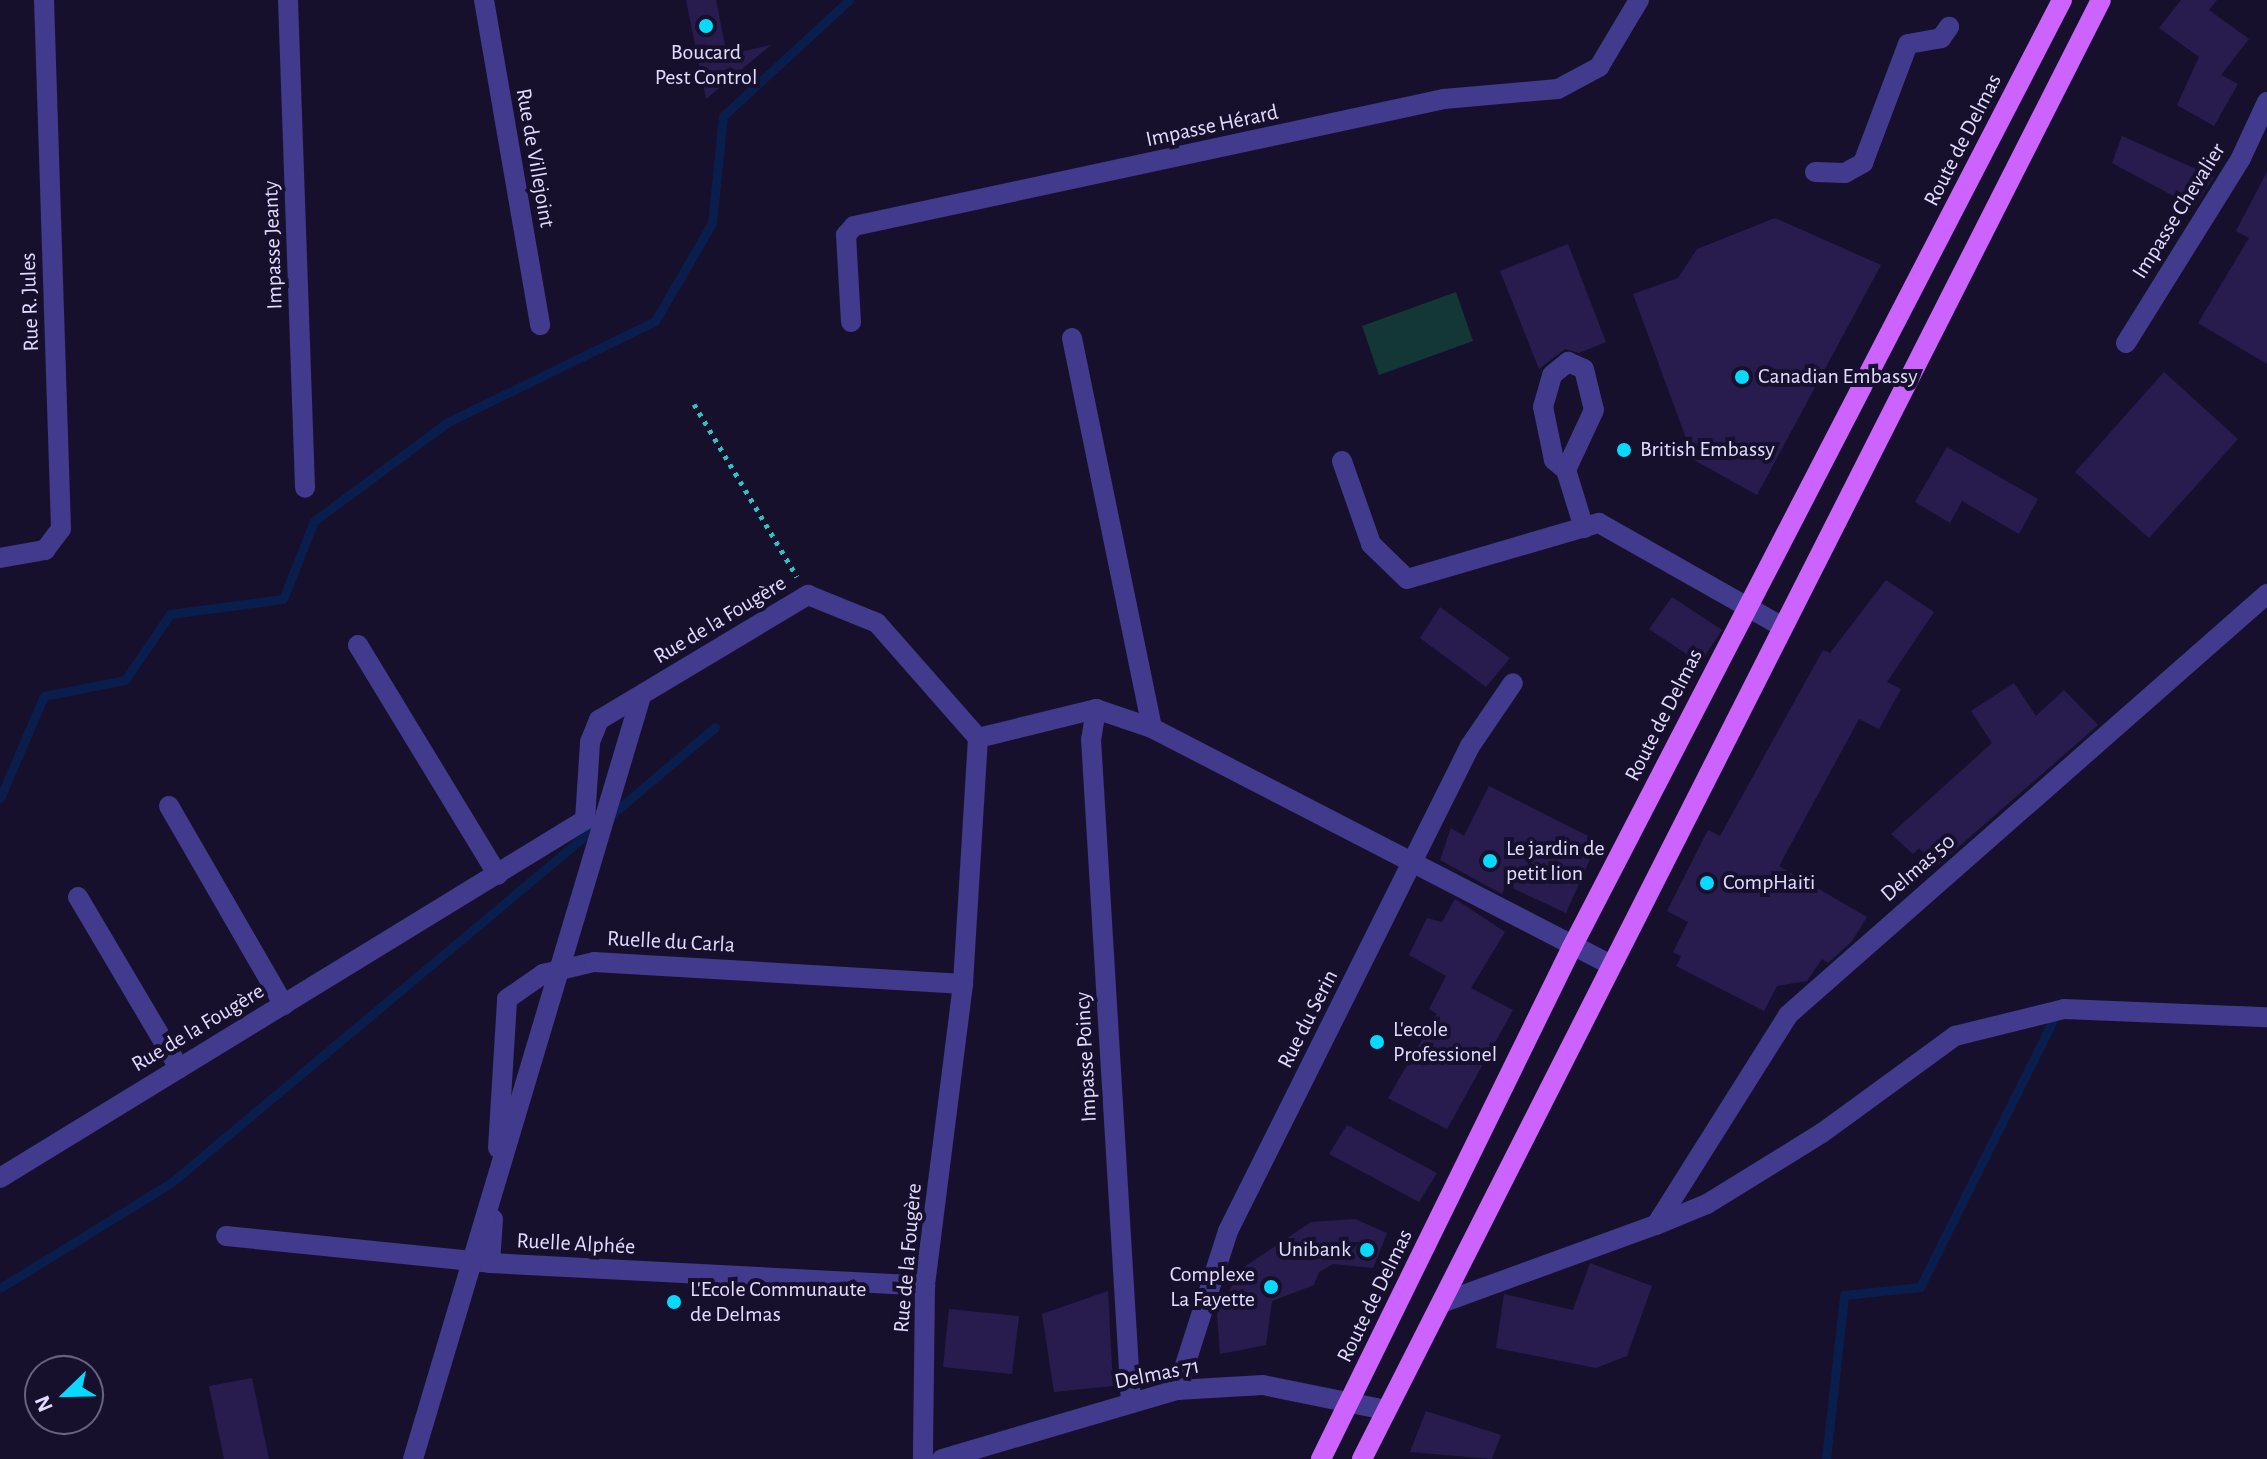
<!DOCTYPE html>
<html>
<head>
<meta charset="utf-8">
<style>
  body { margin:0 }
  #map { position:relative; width:2267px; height:1459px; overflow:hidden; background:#17102c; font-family:"Alegreya Sans",sans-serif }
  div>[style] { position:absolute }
  .green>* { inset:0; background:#133637 }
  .stream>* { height:9px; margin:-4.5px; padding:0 4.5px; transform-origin:4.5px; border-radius:4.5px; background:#091e4d }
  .building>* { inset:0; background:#281c4e }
  .path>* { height:5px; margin-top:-2.5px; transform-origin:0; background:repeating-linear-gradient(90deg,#2cc3c1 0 4px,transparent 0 10px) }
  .minor>* { height:20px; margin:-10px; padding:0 10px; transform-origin:10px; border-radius:10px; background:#413a8d }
  .major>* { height:20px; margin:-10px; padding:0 10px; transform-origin:10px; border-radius:10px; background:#cd63ff }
  .dots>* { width:22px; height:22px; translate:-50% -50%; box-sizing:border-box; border:4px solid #17102c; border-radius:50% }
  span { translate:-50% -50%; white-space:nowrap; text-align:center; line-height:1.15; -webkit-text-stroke:8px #17102c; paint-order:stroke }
  .poi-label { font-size:22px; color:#e2dcff }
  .left { translate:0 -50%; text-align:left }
  .right { translate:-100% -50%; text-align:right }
  .street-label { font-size:22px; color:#e2dcff }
  .north { position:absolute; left:24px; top:1355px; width:80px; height:80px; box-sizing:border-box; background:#17102c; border:2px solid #686280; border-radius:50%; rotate:247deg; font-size:22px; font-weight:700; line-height:32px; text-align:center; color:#e2dcff }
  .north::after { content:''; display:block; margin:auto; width:28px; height:36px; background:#08daff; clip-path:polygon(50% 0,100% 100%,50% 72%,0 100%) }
</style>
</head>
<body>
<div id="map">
  <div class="green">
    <i style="clip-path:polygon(1456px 292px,1473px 341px,1379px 375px,1362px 326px)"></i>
  </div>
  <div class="stream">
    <i style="left:0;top:798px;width:111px;rotate:-66.7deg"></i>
    <i style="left:44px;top:696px;width:83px;rotate:-11.2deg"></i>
    <i style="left:125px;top:680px;width:80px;rotate:-55.7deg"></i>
    <i style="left:170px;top:614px;width:114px;rotate:-7.6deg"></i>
    <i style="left:283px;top:599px;width:84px;rotate:-68.3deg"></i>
    <i style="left:314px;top:521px;width:167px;rotate:-36.5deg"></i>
    <i style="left:448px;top:422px;width:230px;rotate:-26deg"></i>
    <i style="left:655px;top:321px;width:113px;rotate:-59.8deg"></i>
    <i style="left:712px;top:223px;width:108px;rotate:-84.1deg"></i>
    <i style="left:723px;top:116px;width:171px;rotate:-42.6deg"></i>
    <i style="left:611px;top:815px;width:136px;rotate:-40.2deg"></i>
    <i style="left:0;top:1288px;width:202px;rotate:-31.6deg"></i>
    <i style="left:172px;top:1182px;width:557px;rotate:-39.98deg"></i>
    <i style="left:1826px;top:1459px;width:165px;rotate:-83.7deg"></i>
    <i style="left:1844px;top:1295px;width:76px;rotate:-6deg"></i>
    <i style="left:1920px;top:1287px;width:305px;rotate:-63.5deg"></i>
  </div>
  <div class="building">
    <i style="clip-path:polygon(686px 0,716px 0,727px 55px,771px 45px,706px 99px)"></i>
    <i style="clip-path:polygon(2181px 0,2217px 0,2209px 10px,2249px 39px,2221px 75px,2238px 84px,2214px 126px,2177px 105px,2199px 57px,2159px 28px)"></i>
    <i style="clip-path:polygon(2122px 136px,2214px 177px,2194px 207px,2112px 163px)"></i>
    <i style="clip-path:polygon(2267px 172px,2267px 364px,2198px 323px,2249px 238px,2236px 231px)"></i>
    <i style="clip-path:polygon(1775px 218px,1881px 265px,1757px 495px,1694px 460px,1633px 294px,1678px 278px,1697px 249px)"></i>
    <i style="clip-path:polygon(1568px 244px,1606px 342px,1579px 353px,1565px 349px,1539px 369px,1500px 271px)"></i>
    <i style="clip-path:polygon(2164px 372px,2238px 439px,2149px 538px,2075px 472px)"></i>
    <i style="clip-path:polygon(1947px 447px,2038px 499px,2019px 534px,1962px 501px,1950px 523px,1915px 502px)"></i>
    <i style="clip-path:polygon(1886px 580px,1934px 612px,1887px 682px,1901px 689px,1879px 729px,1859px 719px,1779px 866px,1867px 917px,1852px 941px,1828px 963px,1822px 959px,1807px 981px,1777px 986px,1764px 1011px,1676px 966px,1681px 956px,1673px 952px,1688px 922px,1667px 911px,1708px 830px,1720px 836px,1823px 650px,1830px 653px)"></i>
    <i style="clip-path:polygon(1672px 597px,1722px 630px,1700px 663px,1649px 629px)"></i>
    <i style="clip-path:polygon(1440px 607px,1510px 658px,1486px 687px,1420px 638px)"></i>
    <i style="clip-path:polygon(2014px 683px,2036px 716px,2064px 690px,2098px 725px,1938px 865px,1919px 848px,1913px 854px,1891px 834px,1992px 743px,1971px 711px)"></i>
    <i style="clip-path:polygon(1489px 786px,1598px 841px,1566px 913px,1506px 885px,1502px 894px,1440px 860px,1451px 828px,1464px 836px)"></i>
    <i style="clip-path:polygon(1455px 899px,1505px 932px,1471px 988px,1513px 1010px,1447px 1129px,1388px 1098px,1437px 1014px,1429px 1009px,1446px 976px,1409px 955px,1427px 918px,1442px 922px)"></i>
    <i style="clip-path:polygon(1347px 1125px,1437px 1173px,1419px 1202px,1329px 1154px)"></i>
    <i style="clip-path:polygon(1355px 1219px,1387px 1233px,1373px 1268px,1333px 1264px,1319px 1272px,1314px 1285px,1272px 1301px,1266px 1345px,1220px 1354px,1217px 1314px,1241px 1269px,1311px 1222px)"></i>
    <i style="clip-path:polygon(1590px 1263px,1652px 1286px,1627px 1356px,1596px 1368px,1496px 1348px,1504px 1294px,1573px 1310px)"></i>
    <i style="clip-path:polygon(1108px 1291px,1113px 1386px,1054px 1392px,1042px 1314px)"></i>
    <i style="clip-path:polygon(949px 1309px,1019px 1316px,1012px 1374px,943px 1367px)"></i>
    <i style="clip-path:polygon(252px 1378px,269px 1459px,224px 1459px,209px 1386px)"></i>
    <i style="clip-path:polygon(1426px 1411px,1501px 1435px,1492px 1459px,1410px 1452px)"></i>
  </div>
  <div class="path">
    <i style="left:694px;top:404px;width:201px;rotate:59.2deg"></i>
  </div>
  <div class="minor">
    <i style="left:288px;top:0;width:488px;rotate:88deg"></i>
    <i style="left:484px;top:0;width:330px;rotate:80.2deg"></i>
    <i style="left:1815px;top:172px;width:30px;rotate:2deg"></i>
    <i style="left:1845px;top:173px;width:21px;rotate:-29deg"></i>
    <i style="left:1863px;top:163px;width:127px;rotate:-69.3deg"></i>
    <i style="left:1908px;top:44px;width:34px;rotate:-10deg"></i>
    <i style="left:1941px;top:38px;width:14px;rotate:-54deg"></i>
    <i style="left:851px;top:322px;width:87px;rotate:-93.3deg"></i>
    <i style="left:846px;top:235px;width:12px;rotate:-48deg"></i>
    <i style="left:854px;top:226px;width:604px;rotate:-12.15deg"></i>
    <i style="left:1444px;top:99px;width:114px;rotate:-5deg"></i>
    <i style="left:1558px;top:89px;width:47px;rotate:-28.2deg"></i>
    <i style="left:1599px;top:67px;width:78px;rotate:-59.2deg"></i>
    <i style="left:1072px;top:338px;width:398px;rotate:78.4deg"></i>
    <i style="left:2126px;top:343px;width:218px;rotate:-58.1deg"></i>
    <i style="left:2241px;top:158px;width:62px;rotate:-65.1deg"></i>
    <i style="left:1342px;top:461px;width:88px;rotate:70.7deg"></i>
    <i style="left:1371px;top:544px;width:50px;rotate:44.2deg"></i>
    <i style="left:1407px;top:579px;width:200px;rotate:-16.3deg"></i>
    <i style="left:1599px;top:523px;width:211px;rotate:29.5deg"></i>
    <i style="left:1566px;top:470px;width:16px;rotate:-140deg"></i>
    <i style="left:1554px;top:460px;width:54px;rotate:-101.7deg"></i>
    <i style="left:1543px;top:407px;width:33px;rotate:-74deg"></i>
    <i style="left:1552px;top:375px;width:21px;rotate:-39deg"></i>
    <i style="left:1568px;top:362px;width:17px;rotate:24deg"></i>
    <i style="left:1584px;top:369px;width:42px;rotate:76.3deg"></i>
    <i style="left:1594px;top:410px;width:66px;rotate:115deg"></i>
    <i style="left:1566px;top:470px;width:61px;rotate:72.8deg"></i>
    <i style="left:0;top:558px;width:46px;rotate:-10.1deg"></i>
    <i style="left:45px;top:550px;width:26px;rotate:-53deg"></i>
    <i style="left:61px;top:529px;width:529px;rotate:-91.84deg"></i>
    <i style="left:358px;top:645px;width:269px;rotate:58.7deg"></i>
    <i style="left:1096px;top:709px;width:30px;rotate:99deg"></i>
    <i style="left:1091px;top:739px;width:664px;rotate:86.55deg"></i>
    <i style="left:978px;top:738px;width:122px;rotate:-13.8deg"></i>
    <i style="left:1096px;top:709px;width:59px;rotate:18.7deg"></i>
    <i style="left:1152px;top:728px;width:517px;rotate:27.31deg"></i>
    <i style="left:169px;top:806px;width:230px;rotate:60deg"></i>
    <i style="left:78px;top:897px;width:199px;rotate:59.4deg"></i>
    <i style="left:498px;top:1148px;width:149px;rotate:-86.5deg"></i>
    <i style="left:507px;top:999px;width:44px;rotate:-34.8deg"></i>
    <i style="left:543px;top:974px;width:52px;rotate:-13.2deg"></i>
    <i style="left:594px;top:962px;width:370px;rotate:3.4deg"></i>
    <i style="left:0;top:1178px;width:686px;rotate:-31.47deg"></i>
    <i style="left:585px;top:820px;width:78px;rotate:-86.3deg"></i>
    <i style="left:590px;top:742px;width:24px;rotate:-68deg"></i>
    <i style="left:599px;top:720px;width:244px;rotate:-30.9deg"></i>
    <i style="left:808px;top:595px;width:74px;rotate:22.1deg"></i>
    <i style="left:877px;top:623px;width:153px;rotate:48.7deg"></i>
    <i style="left:978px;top:738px;width:246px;rotate:93.5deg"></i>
    <i style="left:963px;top:984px;width:304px;rotate:97.2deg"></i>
    <i style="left:925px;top:1286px;width:173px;rotate:90.7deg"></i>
    <i style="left:1656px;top:1225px;width:55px;rotate:-22.4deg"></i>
    <i style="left:1707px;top:1204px;width:135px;rotate:-31.7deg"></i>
    <i style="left:1822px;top:1133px;width:165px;rotate:-36.1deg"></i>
    <i style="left:1955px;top:1036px;width:112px;rotate:-13.9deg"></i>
    <i style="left:2064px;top:1009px;width:203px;rotate:2.3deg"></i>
    <i style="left:226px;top:1236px;width:265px;rotate:5.8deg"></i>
    <i style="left:490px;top:1263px;width:436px;rotate:3deg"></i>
    <i style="left:490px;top:1263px;width:44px;rotate:-86.1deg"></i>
    <i style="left:1444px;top:1302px;width:226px;rotate:-20deg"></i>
    <i style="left:1656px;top:1225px;width:248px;rotate:-57.8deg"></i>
    <i style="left:1788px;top:1015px;width:638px;rotate:-41.31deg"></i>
    <i style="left:1177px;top:1390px;width:167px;rotate:-72.2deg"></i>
    <i style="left:1228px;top:1231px;width:542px;rotate:-63.48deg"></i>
    <i style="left:1470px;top:746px;width:76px;rotate:-55.7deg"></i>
    <i style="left:413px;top:1459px;width:796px;rotate:-73.36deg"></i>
    <i style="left:942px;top:1459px;width:245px;rotate:-16.4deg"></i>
    <i style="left:1177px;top:1390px;width:86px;rotate:-3.3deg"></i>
    <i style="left:1263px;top:1385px;width:126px;rotate:11.5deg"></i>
  </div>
  <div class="major">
    <i style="left:1321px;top:1459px;width:570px;rotate:-63.88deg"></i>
    <i style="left:1572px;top:947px;width:1066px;rotate:-62.64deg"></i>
    <i style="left:1362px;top:1459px;width:1635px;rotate:-63.14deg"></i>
  </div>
  <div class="dots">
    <i style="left:706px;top:26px;background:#08daff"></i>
    <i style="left:1742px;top:377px;background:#08daff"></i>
    <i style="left:1624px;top:450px;background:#08daff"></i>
    <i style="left:1490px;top:861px;background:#08daff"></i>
    <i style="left:1707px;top:883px;background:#08daff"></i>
    <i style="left:1377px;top:1042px;background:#08daff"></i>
    <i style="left:1367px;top:1250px;background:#08daff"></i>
    <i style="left:1271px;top:1287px;background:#08daff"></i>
    <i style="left:674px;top:1302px;background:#08daff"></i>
  </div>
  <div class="poi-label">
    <span style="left:706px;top:65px">Boucard<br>Pest Control</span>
    <span class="left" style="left:1758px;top:377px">Canadian Embassy</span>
    <span class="left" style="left:1640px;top:450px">British Embassy</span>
    <span class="left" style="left:1506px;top:861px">Le jardin de<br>petit lion</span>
    <span class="left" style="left:1723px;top:883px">CompHaiti</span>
    <span class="left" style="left:1393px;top:1042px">L'ecole<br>Professionel</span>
    <span class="right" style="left:1351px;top:1250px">Unibank</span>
    <span class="right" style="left:1255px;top:1287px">Complexe<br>La Fayette</span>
    <span class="left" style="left:690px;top:1302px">L'Ecole Communaute<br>de Delmas</span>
  </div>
  <div class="street-label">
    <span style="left:1212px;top:126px;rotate:-12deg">Impasse Hérard</span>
    <span style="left:1963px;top:140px;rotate:-63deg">Route de Delmas</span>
    <span style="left:535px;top:158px;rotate:80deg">Rue de Villejoint</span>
    <span style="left:2179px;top:211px;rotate:-58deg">Impasse Chevalier</span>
    <span style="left:273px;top:245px;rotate:-92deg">Impasse Jeanty</span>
    <span style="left:30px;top:302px;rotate:-92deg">Rue R. Jules</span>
    <span style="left:720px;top:620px;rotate:-31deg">Rue de la Fougère</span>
    <span style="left:1664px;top:715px;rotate:-63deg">Route de Delmas</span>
    <span style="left:1918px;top:868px;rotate:-41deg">Delmas 50</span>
    <span style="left:671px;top:942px;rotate:3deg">Ruelle du Carla</span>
    <span style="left:1308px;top:1019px;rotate:-63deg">Rue du Serin</span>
    <span style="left:198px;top:1028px;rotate:-31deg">Rue de la Fougère</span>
    <span style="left:1086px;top:1057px;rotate:-93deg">Impasse Poincy</span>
    <span style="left:576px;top:1244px;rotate:3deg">Ruelle Alphée</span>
    <span style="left:908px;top:1258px;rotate:-85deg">Rue de la Fougère</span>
    <span style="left:1375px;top:1296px;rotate:-64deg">Route de Delmas</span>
    <span style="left:1157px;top:1374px;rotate:-11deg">Delmas 71</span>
  </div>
  <div class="north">N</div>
</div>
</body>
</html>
